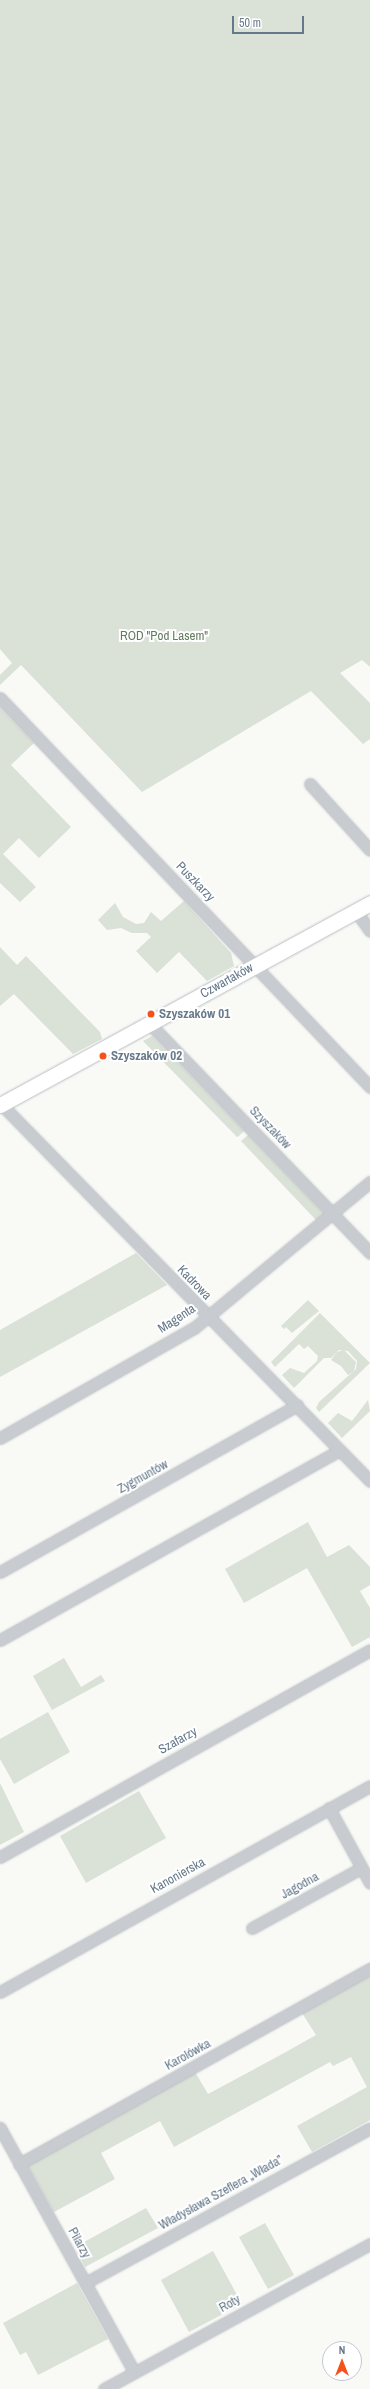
<!DOCTYPE html>
<html>
<head>
<meta charset="utf-8">
<style>
  body { margin:0 }
  #map { position:relative; width:370px; height:2389px; overflow:hidden; background:#f9f9f6; font-family:"Archivo Narrow",sans-serif }
  div>[style] { position:absolute }
  .green>* { inset:0; background:#dae1d6 }
  .roads { filter:drop-shadow(0 0 1px #b8bec3) drop-shadow(0 0 1px #b8bec3) }
  .street>* { height:11px; margin:-5.5px; padding:0 5.5px; transform-origin:5.5px; border-radius:5.5px; background:#c8ccd0 }
  .secondary>* { height:15px; margin:-7.5px; padding:0 7.5px; transform-origin:7.5px; border-radius:7.5px; background:#fff }
  .dots>* { width:11px; height:11px; translate:-50% -50%; box-sizing:border-box; border:2px solid #fff; border-radius:50% }
  span { translate:-50% -50%; white-space:nowrap; text-align:center; line-height:1.15; -webkit-text-stroke:4px #fff; paint-order:stroke }
  .park-label { font-size:13px; color:#657a60 }
  .street-label { font-size:13px; color:#65798a }
  .poi-label { font-size:13px; color:#65798a; font-weight:700 }
  .left { translate:0 -50%; text-align:left }
  .north { position:absolute; left:322px; top:2341px; width:40px; height:40px; box-sizing:border-box; background:#fff; border:1px solid #c1c9d0; border-radius:50%; rotate:0deg; font-size:11px; font-weight:700; line-height:16px; text-align:center; color:#65798a }
  .north::after { content:''; display:block; margin:auto; width:14px; height:18px; background:#f5511a; clip-path:polygon(50% 0,100% 100%,50% 72%,0 100%) }
  .scale { position:absolute; left:232px; top:16px; width:72px; height:18px; box-sizing:border-box; border:2px solid #65798a; border-top:0; padding-left:5px; font-size:12px; line-height:14px; white-space:nowrap; color:#65798a; -webkit-text-stroke:3px #fff; paint-order:stroke }
</style>
</head>
<body>
<div id="map">
  <div class="green">
    <i style="clip-path:polygon(0 0,370px 0,370px 667px,362px 660px,340px 673px,370px 703px,370px 739px,363px 744px,311px 691px,142px 792px,21px 665px,0 685px,0 675px,12px 663px,0 649px)"></i>
    <i style="clip-path:polygon(0 708px,34px 743px,11px 765px,71px 827px,39px 858px,19px 838px,3px 854px,36px 887px,20px 902px,0 883px)"></i>
    <i style="clip-path:polygon(184px 901px,231px 953px,234px 966px,207px 981px,179px 952px,157px 973px,136px 951px,151px 937px,147px 933px,132px 933px,121px 928px,107px 930px,98px 920px,115px 903px,123px 917px,136px 924px,144px 923px,151px 912px,161px 921px)"></i>
    <i style="clip-path:polygon(0 947px,17px 965px,26px 956px,100px 1032px,102px 1039px,73px 1054px,14px 994px,0 1006px)"></i>
    <i style="clip-path:polygon(152px 1036px,244px 1131px,239px 1136px,237px 1137px,143px 1041px)"></i>
    <i style="clip-path:polygon(248px 1135px,324px 1214px,316px 1220px,241px 1141px)"></i>
    <i style="clip-path:polygon(136px 1253px,167px 1285px,0 1377px,0 1330px)"></i>
    <i style="clip-path:polygon(308px 1300px,319px 1311px,292px 1333px,286px 1327px,284px 1329px,281px 1326px)"></i>
    <i style="clip-path:polygon(320px 1313px,370px 1363px,319px 1412px,316px 1408px,319px 1402px,356px 1369px,357px 1361px,348px 1351px,339px 1350px,331px 1358px,324px 1358px,294px 1388px,282px 1375px,290px 1368px,304px 1373px,317px 1361px,318px 1356px,308px 1346px,304px 1349px,299px 1344px,275px 1367px,271px 1362px)"></i>
    <i style="clip-path:polygon(344px 1350px,356px 1362px,354px 1371px,348px 1375px,341px 1366px,331px 1360px,337px 1352px)"></i>
    <i style="clip-path:polygon(368px 1400px,370px 1411px,342px 1438px,328px 1423px,338px 1413px,352px 1421px)"></i>
    <i style="clip-path:polygon(308px 1522px,327px 1557px,349px 1545px,370px 1567px,370px 1585px,360px 1591px,370px 1608px,370px 1637px,352px 1647px,307px 1568px,244px 1603px,225px 1569px)"></i>
    <i style="clip-path:polygon(64px 1658px,81px 1687px,101px 1675px,105px 1681px,52px 1710px,33px 1676px)"></i>
    <i style="clip-path:polygon(48px 1712px,70px 1752px,14px 1784px,0 1759px,0 1739px)"></i>
    <i style="clip-path:polygon(0 1783px,24px 1832px,0 1845px)"></i>
    <i style="clip-path:polygon(139px 1791px,166px 1838px,86px 1883px,60px 1836px)"></i>
    <i style="clip-path:polygon(370px 1972px,370px 2120px,312px 2152px,297px 2126px,367px 2087px,351px 2057px,333px 2066px,330px 2062px,174px 2147px,160px 2121px,101px 2153px,115px 2179px,54px 2212px,28px 2165px,195px 2072px,208px 2094px,286px 2052px,316px 2035px,302px 2013px)"></i>
    <i style="clip-path:polygon(146px 2208px,158px 2228px,85px 2267px,75px 2247px)"></i>
    <i style="clip-path:polygon(265px 2223px,294px 2275px,268px 2289px,239px 2237px)"></i>
    <i style="clip-path:polygon(213px 2251px,242px 2304px,189px 2332px,161px 2280px)"></i>
    <i style="clip-path:polygon(77px 2283px,108px 2339px,38px 2375px,26px 2352px,20px 2355px,3px 2323px)"></i>
  </div>
  <div class="roads">
    <div class="street">
      <i style="left:0;top:698px;width:537px;rotate:46.43deg"></i>
      <i style="left:310px;top:784px;width:89px;rotate:47.7deg"></i>
      <i style="left:356px;top:911px;width:24px;rotate:55deg"></i>
      <i style="left:149px;top:1023px;width:319px;rotate:46.1deg"></i>
      <i style="left:0;top:1103px;width:529px;rotate:45.61deg"></i>
      <i style="left:0;top:1438px;width:223px;rotate:-29.6deg"></i>
      <i style="left:194px;top:1328px;width:229px;rotate:-39.7deg"></i>
      <i style="left:0;top:1572px;width:341px;rotate:-29.3deg"></i>
      <i style="left:0;top:1640px;width:389px;rotate:-29.2deg"></i>
      <i style="left:329px;top:1808px;width:85px;rotate:61.3deg"></i>
      <i style="left:0;top:1857px;width:424px;rotate:-29.2deg"></i>
      <i style="left:252px;top:1928px;width:124px;rotate:-28.8deg"></i>
      <i style="left:0;top:1992px;width:423px;rotate:-29.1deg"></i>
      <i style="left:0;top:2128px;width:278px;rotate:61.2deg"></i>
      <i style="left:19px;top:2164px;width:402px;rotate:-29.1deg"></i>
      <i style="left:85px;top:2283px;width:324px;rotate:-28.5deg"></i>
      <i style="left:104px;top:2389px;width:303px;rotate:-28.6deg"></i>
    </div>
    <div class="secondary">
      <i style="left:0;top:1105px;width:422px;rotate:-28.6deg"></i>
    </div>
  </div>
  <div class="dots">
    <i style="left:151px;top:1014px;background:#f5511a"></i>
    <i style="left:103px;top:1056px;background:#f5511a"></i>
  </div>
  <div class="park-label">
    <span style="left:164px;top:636px">ROD "Pod Lasem"</span>
  </div>
  <div class="street-label">
    <span style="left:195px;top:882px;rotate:46deg">Puszkarzy</span>
    <span style="left:227px;top:981px;rotate:-29deg">Czwartaków</span>
    <span style="left:270px;top:1128px;rotate:46deg">Szyszaków</span>
    <span style="left:194px;top:1283px;rotate:46deg">Kadrowa</span>
    <span style="left:177px;top:1319px;rotate:-33deg">Magenta</span>
    <span style="left:143px;top:1477px;rotate:-29deg">Zygmuntów</span>
    <span style="left:178px;top:1741px;rotate:-29deg">Szafarzy</span>
    <span style="left:178px;top:1876px;rotate:-29deg">Kanonierska</span>
    <span style="left:300px;top:1886px;rotate:-29deg">Jagodna</span>
    <span style="left:188px;top:2055px;rotate:-29deg">Karolówka</span>
    <span style="left:221px;top:2193px;rotate:-29deg">Władysława Szeflera „Włada”</span>
    <span style="left:79px;top:2243px;rotate:61deg">Pilarzy</span>
    <span style="left:230px;top:2304px;rotate:-29deg">Roty</span>
  </div>
  <div class="poi-label">
    <span class="left" style="left:159px;top:1014px">Szyszaków 01</span>
    <span class="left" style="left:111px;top:1056px">Szyszaków 02</span>
  </div>
  <div class="north">N</div>
  <div class="scale">50 m</div>
</div>
</body>
</html>
